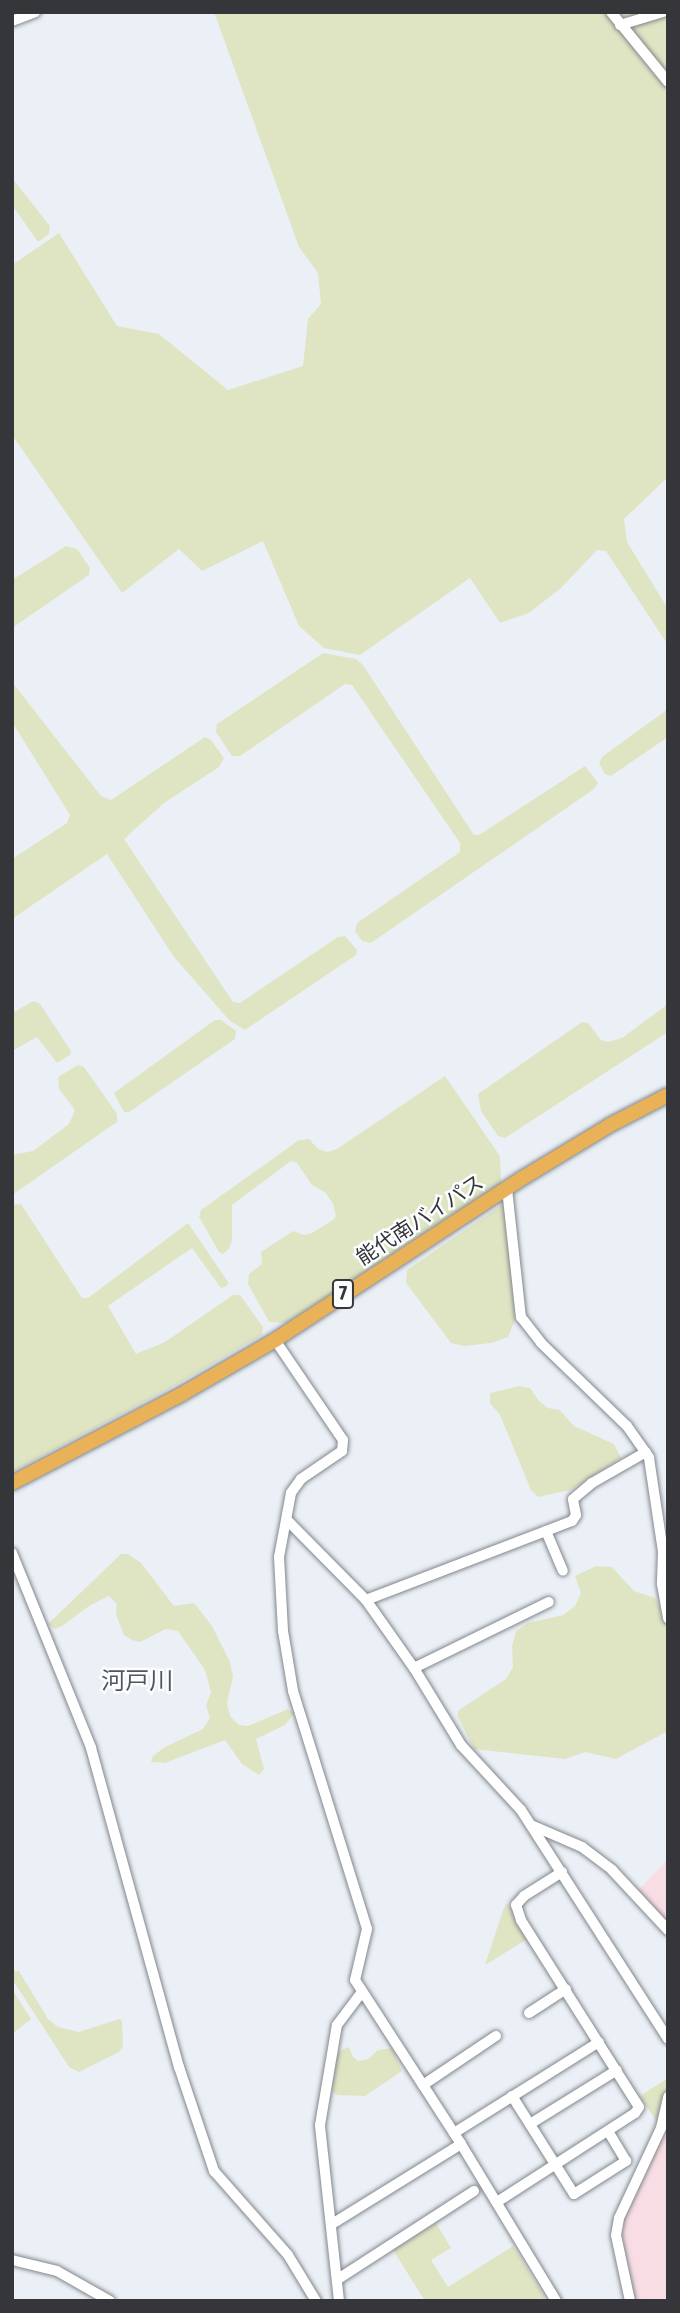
<!DOCTYPE html>
<html>
<head>
<meta charset="utf-8">
<style>
  body { margin:0 }
  #map { position:relative; width:680px; height:2313px; overflow:hidden; background:#ebf0f7; font-family:"Fira Sans Condensed","Noto Sans JP",sans-serif }
  div>[style] { position:absolute }
  .industrial>* { inset:0; background:#f8dee4 }
  .green>* { inset:0; background:#dfe5c3 }
  .roads { filter:drop-shadow(0 0 2px #82878d) drop-shadow(0 0 2px #82878d) }
  .minor>* { height:10px; margin:-5px; padding:0 5px; transform-origin:5px; border-radius:5px; background:#fff }
  .highway>* { height:14px; margin:-7px; padding:0 7px; transform-origin:7px; border-radius:7px; background:#e9b259 }
  span { translate:-50% -50%; white-space:nowrap; text-align:center; line-height:1.15; -webkit-text-stroke:5px #fcfdfe; paint-order:stroke }
  .shield-label span { padding:2px 5px; background:#fcfdfe; border:2px solid; border-radius:5px; -webkit-text-stroke-width:0 }
  .shield-label { font-size:19px; color:#343639; font-weight:700 }
  .street-label { font-size:21px; color:#343639 }
  .quarter-label { font-size:24px; color:#52565c }
  .frame { position:absolute; inset:0; border:14px solid #343639; pointer-events:none }
</style>
</head>
<body>
<div id="map">
  <div class="industrial">
    <i style="clip-path:polygon(668px 1859px,668px 1925px,638px 1891px)"></i>
    <i style="clip-path:polygon(668px 2108px,668px 2301px,633px 2301px,621px 2229px,624px 2210px)"></i>
  </div>
  <div class="green">
    <i style="clip-path:polygon(214px 12px,668px 12px,668px 477px,624px 519px,627px 542px,668px 609px,668px 645px,606px 551px,597px 550px,561px 588px,529px 613px,500px 623px,470px 578px,360px 655px,324px 648px,299px 626px,263px 541px,202px 571px,179px 549px,122px 593px,12px 435px,12px 265px,59px 233px,117px 326px,159px 334px,228px 390px,303px 366px,308px 319px,321px 304px,318px 273px,299px 247px)"></i>
    <i style="clip-path:polygon(12px 178px,50px 226px,49px 234px,38px 242px,12px 205px)"></i>
    <i style="clip-path:polygon(66px 546px,77px 549px,90px 568px,89px 575px,12px 628px,12px 580px)"></i>
    <i style="clip-path:polygon(323px 653px,356px 659px,363px 665px,474px 835px,479px 835px,585px 766px,598px 783px,594px 789px,371px 943px,362px 941px,355px 931px,357px 923px,460px 852px,460px 843px,352px 685px,345px 684px,240px 756px,232px 756px,216px 732px,217px 724px)"></i>
    <i style="clip-path:polygon(12px 682px,101px 796px,111px 800px,205px 737px,211px 740px,224px 758px,219px 767px,164px 803px,124px 839px,233px 1002px,240px 1003px,338px 937px,345px 936px,357px 950px,356px 955px,245px 1030px,230px 1021px,174px 957px,107px 854px,12px 919px,12px 859px,67px 823px,70px 815px,12px 722px)"></i>
    <i style="clip-path:polygon(668px 709px,668px 737px,611px 776px,605px 774px,599px 763px,603px 756px)"></i>
    <i style="clip-path:polygon(34px 1001px,40px 1004px,71px 1051px,70px 1055px,57px 1063px,37px 1037px,12px 1051px,12px 1013px)"></i>
    <i style="clip-path:polygon(668px 1004px,668px 1032px,505px 1138px,498px 1136px,481px 1111px,478px 1094px,582px 1022px,588px 1023px,601px 1040px,608px 1042px,622px 1038px)"></i>
    <i style="clip-path:polygon(215px 1020px,221px 1020px,236px 1031px,235px 1039px,129px 1112px,124px 1112px,114px 1093px)"></i>
    <i style="clip-path:polygon(78px 1065px,84px 1067px,117px 1114px,117px 1122px,12px 1195px,12px 1155px,33px 1151px,69px 1124px,75px 1110px,59px 1089px,58px 1077px)"></i>
    <i style="clip-path:polygon(445px 1076px,500px 1156px,501px 1183px,286px 1323px,269px 1322px,248px 1284px,249px 1274px,262px 1264px,261px 1252px,293px 1231px,304px 1235px,312px 1233px,333px 1220px,336px 1216px,333px 1204px,325px 1192px,312px 1185px,297px 1163px,291px 1161px,232px 1205px,232px 1240px,229px 1249px,223px 1254px,219px 1252px,199px 1217px,201px 1210px,299px 1140px,309px 1139px,318px 1149px,327px 1152px,337px 1149px)"></i>
    <i style="clip-path:polygon(21px 1204px,82px 1298px,88px 1298px,188px 1223px,228px 1282px,227px 1286px,221px 1288px,192px 1248px,108px 1306px,136px 1354px,165px 1342px,233px 1295px,240px 1295px,263px 1327px,262px 1335px,174px 1386px,12px 1472px,12px 1205px)"></i>
    <i style="clip-path:polygon(501px 1205px,505px 1209px,516px 1318px,508px 1337px,491px 1343px,464px 1346px,451px 1343px,406px 1283px,407px 1270px)"></i>
    <i style="clip-path:polygon(519px 1386px,530px 1388px,539px 1401px,548px 1408px,560px 1410px,574px 1426px,614px 1444px,621px 1458px,570px 1490px,538px 1497px,531px 1490px,500px 1415px,490px 1403px,490px 1393px)"></i>
    <i style="clip-path:polygon(121px 1554px,128px 1554px,141px 1563px,174px 1606px,194px 1603px,212px 1626px,230px 1662px,233px 1677px,227px 1703px,230px 1716px,239px 1725px,248px 1726px,288px 1709px,294px 1713px,285px 1725px,256px 1739px,264px 1769px,259px 1775px,242px 1764px,225px 1740px,165px 1763px,151px 1762px,153px 1756px,165px 1747px,203px 1729px,210px 1718px,206px 1706px,211px 1692px,205px 1670px,178px 1631px,166px 1629px,140px 1642px,132px 1640px,124px 1635px,116px 1615px,117px 1604px,109px 1596px,89px 1606px,62px 1626px,55px 1629px,48px 1624px)"></i>
    <i style="clip-path:polygon(596px 1566px,612px 1567px,634px 1591px,655px 1598px,660px 1607px,661px 1615px,668px 1626px,668px 1731px,616px 1759px,585px 1752px,565px 1759px,474px 1749px,457px 1715px,459px 1710px,506px 1679px,513px 1667px,512px 1647px,516px 1631px,528px 1623px,563px 1615px,575px 1606px,581px 1593px,575px 1576px)"></i>
    <i style="clip-path:polygon(507px 1903px,529px 1938px,485px 1965px,503px 1910px)"></i>
    <i style="clip-path:polygon(12px 1971px,19px 1971px,48px 2019px,58px 2027px,79px 2032px,119px 2019px,122px 2021px,123px 2046px,119px 2052px,79px 2072px,69px 2067px,12px 1979px)"></i>
    <i style="clip-path:polygon(12px 1989px,31px 2019px,12px 2034px)"></i>
    <i style="clip-path:polygon(349px 2047px,353px 2057px,358px 2061px,368px 2059px,378px 2050px,392px 2048px,402px 2071px,365px 2096px,337px 2095px,332px 2091px,335px 2059px,339px 2051px)"></i>
    <i style="clip-path:polygon(668px 2078px,668px 2088px,659px 2125px,640px 2096px)"></i>
    <i style="clip-path:polygon(436px 2223px,451px 2248px,431px 2260px,448px 2287px,513px 2246px,545px 2297px,540px 2301px,425px 2301px,393px 2250px)"></i>
  </div>
  <div class="roads">
    <div class="minor">
      <i style="left:611px;top:12px;width:90px;rotate:50.8deg"></i>
      <i style="left:12px;top:21px;width:25px;rotate:-21deg"></i>
      <i style="left:620px;top:25px;width:45px;rotate:-16.8deg"></i>
      <i style="left:507px;top:1189px;width:129px;rotate:83.8deg"></i>
      <i style="left:521px;top:1317px;width:33px;rotate:52deg"></i>
      <i style="left:541px;top:1343px;width:120px;rotate:44deg"></i>
      <i style="left:627px;top:1426px;width:39px;rotate:55deg"></i>
      <i style="left:649px;top:1458px;width:95px;rotate:81.5deg"></i>
      <i style="left:663px;top:1552px;width:32px;rotate:92deg"></i>
      <i style="left:662px;top:1584px;width:35px;rotate:80deg"></i>
      <i style="left:275px;top:1340px;width:121px;rotate:55.8deg"></i>
      <i style="left:343px;top:1440px;width:11px;rotate:95deg"></i>
      <i style="left:342px;top:1451px;width:50px;rotate:145.7deg"></i>
      <i style="left:301px;top:1479px;width:17px;rotate:126deg"></i>
      <i style="left:291px;top:1493px;width:65px;rotate:100.6deg"></i>
      <i style="left:279px;top:1557px;width:74px;rotate:86.9deg"></i>
      <i style="left:283px;top:1631px;width:61px;rotate:80.5deg"></i>
      <i style="left:293px;top:1691px;width:249px;rotate:72.7deg"></i>
      <i style="left:367px;top:1929px;width:52px;rotate:103.2deg"></i>
      <i style="left:355px;top:1980px;width:195px;rotate:57.1deg"></i>
      <i style="left:461px;top:2144px;width:184px;rotate:58.8deg"></i>
      <i style="left:288px;top:1521px;width:111px;rotate:45.4deg"></i>
      <i style="left:366px;top:1600px;width:83px;rotate:54.8deg"></i>
      <i style="left:414px;top:1668px;width:90px;rotate:58.6deg"></i>
      <i style="left:461px;top:1745px;width:88px;rotate:47.3deg"></i>
      <i style="left:521px;top:1810px;width:272px;rotate:57.3deg"></i>
      <i style="left:546px;top:1531px;width:43px;rotate:67deg"></i>
      <i style="left:12px;top:1553px;width:210px;rotate:67.9deg"></i>
      <i style="left:91px;top:1748px;width:331px;rotate:74.6deg"></i>
      <i style="left:179px;top:2067px;width:110px;rotate:71.4deg"></i>
      <i style="left:214px;top:2171px;width:112px;rotate:48.6deg"></i>
      <i style="left:288px;top:2255px;width:54px;rotate:58.7deg"></i>
      <i style="left:366px;top:1600px;width:221px;rotate:-21deg"></i>
      <i style="left:572px;top:1521px;width:7px;rotate:-56deg"></i>
      <i style="left:576px;top:1515px;width:16px;rotate:-101deg"></i>
      <i style="left:573px;top:1499px;width:25px;rotate:-40deg"></i>
      <i style="left:592px;top:1483px;width:62px;rotate:-29.9deg"></i>
      <i style="left:414px;top:1668px;width:150px;rotate:-26.1deg"></i>
      <i style="left:531px;top:1825px;width:56px;rotate:23.3deg"></i>
      <i style="left:582px;top:1847px;width:38px;rotate:37deg"></i>
      <i style="left:612px;top:1870px;width:82px;rotate:47deg"></i>
      <i style="left:529px;top:2013px;width:44px;rotate:-33deg"></i>
      <i style="left:423px;top:2085px;width:88px;rotate:-33.9deg"></i>
      <i style="left:512px;top:2096px;width:116px;rotate:57.7deg"></i>
      <i style="left:574px;top:2194px;width:62px;rotate:-32.4deg"></i>
      <i style="left:626px;top:2161px;width:35px;rotate:-121deg"></i>
      <i style="left:530px;top:2124px;width:102px;rotate:-31.8deg"></i>
      <i style="left:454px;top:2133px;width:171px;rotate:-32.1deg"></i>
      <i style="left:497px;top:2202px;width:164px;rotate:-32.8deg"></i>
      <i style="left:635px;top:2113px;width:7px;rotate:-56deg"></i>
      <i style="left:639px;top:2107px;width:221px;rotate:-122.3deg"></i>
      <i style="left:521px;top:1920px;width:16px;rotate:-108deg"></i>
      <i style="left:516px;top:1905px;width:12px;rotate:-48deg"></i>
      <i style="left:524px;top:1896px;width:45px;rotate:-32.3deg"></i>
      <i style="left:332px;top:2224px;width:152px;rotate:-31.8deg"></i>
      <i style="left:12px;top:2260px;width:46px;rotate:13.7deg"></i>
      <i style="left:57px;top:2271px;width:61px;rotate:29.5deg"></i>
      <i style="left:338px;top:2279px;width:162px;rotate:-32.9deg"></i>
      <i style="left:339px;top:2301px;width:177px;rotate:-96.2deg"></i>
      <i style="left:320px;top:2125px;width:101px;rotate:-80.4deg"></i>
      <i style="left:337px;top:2025px;width:41px;rotate:-52.9deg"></i>
      <i style="left:630px;top:2301px;width:67px;rotate:-102deg"></i>
      <i style="left:616px;top:2235px;width:17px;rotate:-80deg"></i>
      <i style="left:619px;top:2218px;width:99px;rotate:-65deg"></i>
      <i style="left:661px;top:2128px;width:32px;rotate:-77deg"></i>
    </div>
    <div class="highway">
      <i style="left:12px;top:1483px;width:192px;rotate:-27.6deg"></i>
      <i style="left:182px;top:1394px;width:108px;rotate:-30.1deg"></i>
      <i style="left:275px;top:1340px;width:294px;rotate:-33.2deg"></i>
      <i style="left:521px;top:1179px;width:104px;rotate:-31.2deg"></i>
      <i style="left:610px;top:1125px;width:65px;rotate:-27.3deg"></i>
    </div>
  </div>
  <div class="shield-label">
    <span style="left:343px;top:1294px">7</span>
  </div>
  <div class="street-label">
    <span style="left:420px;top:1220px;rotate:-33deg">能代南バイパス</span>
  </div>
  <div class="quarter-label">
    <span style="left:137px;top:1682px">河戸川</span>
  </div>
  <div class="frame"></div>
</div>
</body>
</html>
